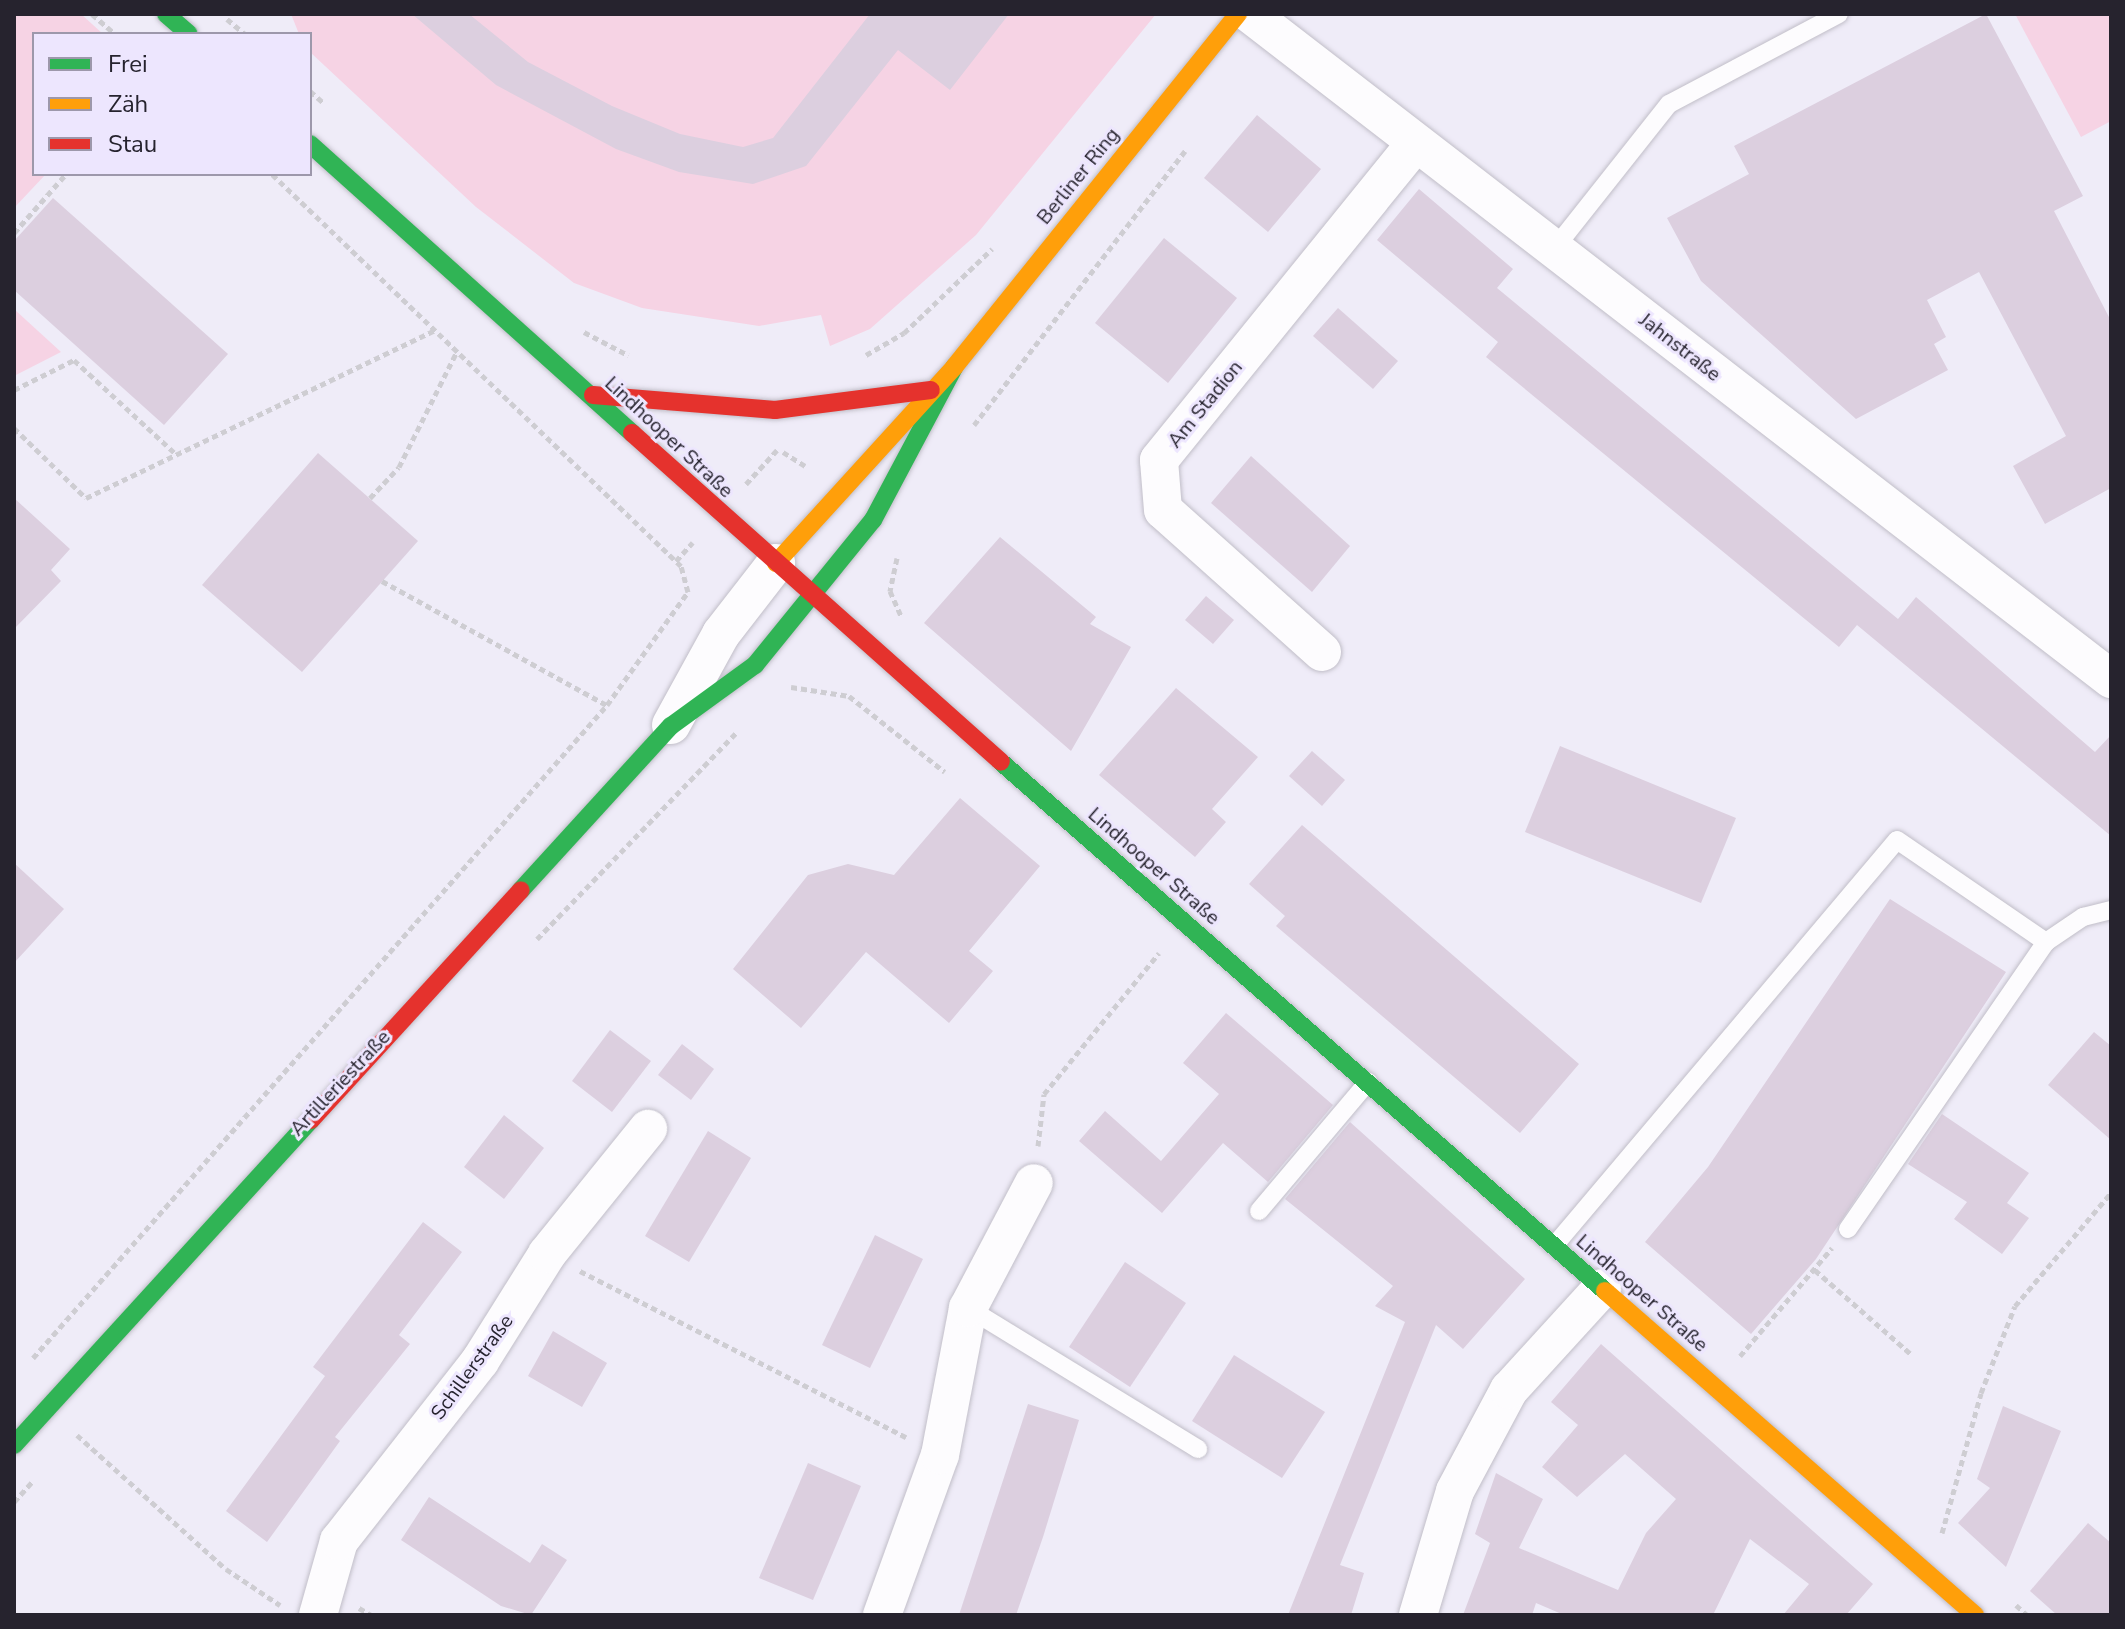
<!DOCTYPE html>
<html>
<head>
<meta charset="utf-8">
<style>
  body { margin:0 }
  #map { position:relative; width:2125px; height:1629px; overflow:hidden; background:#efecf8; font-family:"Nunito Sans",sans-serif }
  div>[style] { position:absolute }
  .green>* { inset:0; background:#f6d3e4 }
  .building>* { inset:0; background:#dccfdf }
  .path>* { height:5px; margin-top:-2.5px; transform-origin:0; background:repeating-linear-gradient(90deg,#cecdd2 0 6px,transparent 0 10px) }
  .roads { filter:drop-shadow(0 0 2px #c1bec8) drop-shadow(0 0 2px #c1bec8) }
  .lane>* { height:18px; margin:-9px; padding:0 9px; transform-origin:9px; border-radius:9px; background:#fdfcfe }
  .street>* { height:38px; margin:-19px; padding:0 19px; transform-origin:19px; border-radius:19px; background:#fdfcfe }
  .fast>* { height:18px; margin:-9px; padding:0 9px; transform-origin:9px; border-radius:9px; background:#30b455 }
  .slow>* { height:18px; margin:-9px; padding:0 9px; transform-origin:9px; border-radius:9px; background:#ff9f0a }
  .jam>* { height:18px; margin:-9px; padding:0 9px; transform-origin:9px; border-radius:9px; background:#e5322d }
  span { translate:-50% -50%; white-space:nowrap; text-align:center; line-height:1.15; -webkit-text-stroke:6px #ede6fe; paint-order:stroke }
  .street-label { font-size:20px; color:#26232e }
  .frame { position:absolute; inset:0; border:16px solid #26232e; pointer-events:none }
  .legend { position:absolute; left:32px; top:32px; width:280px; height:144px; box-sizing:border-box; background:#ede6fe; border:2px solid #9d98ab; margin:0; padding:10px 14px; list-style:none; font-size:24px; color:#26232e }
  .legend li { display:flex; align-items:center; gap:16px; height:40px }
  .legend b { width:40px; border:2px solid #9d98ab }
</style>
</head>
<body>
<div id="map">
  <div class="green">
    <i style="clip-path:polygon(14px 14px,81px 14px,103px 34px,34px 34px,34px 174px,46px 174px,14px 208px)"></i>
    <i style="clip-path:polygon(291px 14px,1156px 14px,976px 235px,870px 329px,830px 346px,821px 315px,759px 326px,642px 308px,574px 283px,476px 207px,310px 52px,310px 34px,299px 34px)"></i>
    <i style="clip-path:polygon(2015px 14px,2111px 14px,2111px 121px,2081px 137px)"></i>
    <i style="clip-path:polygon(14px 309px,61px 352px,14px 376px)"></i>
  </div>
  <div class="building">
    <i style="clip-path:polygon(412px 14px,469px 14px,528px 62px,612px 106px,680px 134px,743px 147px,773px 138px,870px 14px,1009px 14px,950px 90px,898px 50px,806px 166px,753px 184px,679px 172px,616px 149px,496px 85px)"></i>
    <i style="clip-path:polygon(1986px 14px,2083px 196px,2054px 211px,2111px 321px,2111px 488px,2045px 524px,2013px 466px,2066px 436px,1979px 272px,1927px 300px,1946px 337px,1934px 344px,1948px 370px,1856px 419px,1701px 281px,1667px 218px,1749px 174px,1734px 146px)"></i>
    <i style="clip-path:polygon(1257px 115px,1321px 169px,1268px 232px,1204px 178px)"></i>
    <i style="clip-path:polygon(1419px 189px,1513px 269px,1497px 288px,1898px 619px,1916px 597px,2095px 752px,2111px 735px,2111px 836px,1857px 625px,1839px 647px,1486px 357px,1498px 342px,1377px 240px)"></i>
    <i style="clip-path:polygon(53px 198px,228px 354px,164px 425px,14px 290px,14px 241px)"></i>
    <i style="clip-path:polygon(1164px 238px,1237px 298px,1168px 383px,1095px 323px)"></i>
    <i style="clip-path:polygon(1338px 308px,1398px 361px,1373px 389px,1313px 336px)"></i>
    <i style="clip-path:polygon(318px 453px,418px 541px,302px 672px,202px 585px)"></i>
    <i style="clip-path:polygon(1251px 456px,1350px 546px,1312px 592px,1211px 503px)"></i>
    <i style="clip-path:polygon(14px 498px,70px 549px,51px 570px,61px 581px,14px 629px)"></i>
    <i style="clip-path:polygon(1000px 537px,1096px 617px,1090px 624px,1131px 647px,1071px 751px,924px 623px)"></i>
    <i style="clip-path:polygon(1206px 596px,1234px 620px,1213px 644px,1185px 620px)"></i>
    <i style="clip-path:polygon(1176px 688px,1258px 757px,1212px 809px,1226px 822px,1195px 857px,1099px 775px)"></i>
    <i style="clip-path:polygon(1560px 746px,1736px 818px,1701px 903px,1525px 832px)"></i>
    <i style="clip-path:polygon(1312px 751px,1345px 780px,1322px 806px,1289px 776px)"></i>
    <i style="clip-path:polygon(960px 798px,1040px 866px,969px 951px,993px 971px,949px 1023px,866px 952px,801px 1028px,733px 969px,808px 875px,848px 864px,894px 875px)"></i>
    <i style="clip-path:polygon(1302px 825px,1579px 1064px,1520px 1133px,1276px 926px,1285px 916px,1249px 884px)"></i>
    <i style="clip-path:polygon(14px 863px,64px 909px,14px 963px)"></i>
    <i style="clip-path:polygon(1890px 899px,2006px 972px,1816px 1259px,1751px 1334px,1645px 1242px,1708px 1167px)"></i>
    <i style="clip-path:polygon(1226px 1013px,1333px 1105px,1268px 1182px,1223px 1143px,1162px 1213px,1079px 1141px,1105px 1111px,1161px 1161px,1219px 1094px,1183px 1063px)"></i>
    <i style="clip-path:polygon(610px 1030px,651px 1061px,612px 1112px,572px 1081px)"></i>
    <i style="clip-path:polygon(2094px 1032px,2111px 1046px,2111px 1140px,2048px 1085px)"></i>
    <i style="clip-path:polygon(682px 1044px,714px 1069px,691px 1100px,658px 1075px)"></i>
    <i style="clip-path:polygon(1942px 1114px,2029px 1173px,2007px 1203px,2029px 1218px,2002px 1254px,1954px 1219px,1967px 1202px,1908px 1164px)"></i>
    <i style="clip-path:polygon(504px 1115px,544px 1148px,504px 1199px,464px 1167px)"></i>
    <i style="clip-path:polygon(1350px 1122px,1525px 1279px,1463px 1349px,1436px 1325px,1340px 1565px,1364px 1573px,1351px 1615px,1288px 1615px,1405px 1322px,1375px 1306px,1393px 1286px,1285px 1199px)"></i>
    <i style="clip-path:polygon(708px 1131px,751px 1158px,689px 1262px,645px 1236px)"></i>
    <i style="clip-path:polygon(423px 1222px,462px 1252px,399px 1335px,410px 1344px,335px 1437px,340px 1441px,267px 1542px,226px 1511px,325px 1376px,313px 1367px)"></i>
    <i style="clip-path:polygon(875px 1235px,923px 1259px,870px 1368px,822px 1345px)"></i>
    <i style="clip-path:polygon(1125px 1262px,1186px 1303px,1130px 1387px,1069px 1347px)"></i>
    <i style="clip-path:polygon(553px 1331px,607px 1363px,582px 1407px,528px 1376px)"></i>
    <i style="clip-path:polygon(1601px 1344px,1873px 1584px,1846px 1615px,1783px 1615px,1809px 1584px,1750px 1539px,1713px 1615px,1564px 1615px,1536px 1603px,1532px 1615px,1463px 1615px,1490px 1543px,1475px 1534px,1496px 1473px,1543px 1499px,1519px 1548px,1618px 1590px,1646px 1533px,1676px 1499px,1625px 1454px,1577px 1497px,1542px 1467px,1578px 1425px,1551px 1402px)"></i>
    <i style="clip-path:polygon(1234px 1355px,1325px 1412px,1282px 1478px,1192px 1421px)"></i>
    <i style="clip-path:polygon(1028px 1404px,1079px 1420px,1043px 1537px,1016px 1615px,959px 1615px)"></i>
    <i style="clip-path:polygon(2003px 1406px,2061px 1431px,2006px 1567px,1958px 1523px,1990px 1488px,1977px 1479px)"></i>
    <i style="clip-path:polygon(808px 1463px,861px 1486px,813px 1600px,759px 1578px)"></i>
    <i style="clip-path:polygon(429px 1497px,530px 1563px,542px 1544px,567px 1560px,531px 1615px,501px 1606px,401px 1540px)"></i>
    <i style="clip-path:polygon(2088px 1523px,2111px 1543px,2111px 1615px,2057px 1615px,2030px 1591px)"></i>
  </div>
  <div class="path">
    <i style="left:92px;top:14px;width:30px;rotate:41deg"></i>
    <i style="left:227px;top:19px;width:23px;rotate:40deg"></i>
    <i style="left:310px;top:91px;width:18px;rotate:41deg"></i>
    <i style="left:14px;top:233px;width:79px;rotate:-48.6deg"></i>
    <i style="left:584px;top:332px;width:50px;rotate:27.6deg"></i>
    <i style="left:866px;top:355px;width:44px;rotate:-30.1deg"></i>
    <i style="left:904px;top:333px;width:122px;rotate:-43.7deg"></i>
    <i style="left:14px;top:390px;width:67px;rotate:-26.6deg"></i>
    <i style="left:74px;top:360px;width:139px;rotate:42.7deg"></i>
    <i style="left:974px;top:425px;width:346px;rotate:-52.4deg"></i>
    <i style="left:14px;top:428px;width:100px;rotate:44.2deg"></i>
    <i style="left:86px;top:498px;width:387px;rotate:-25.7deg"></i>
    <i style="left:783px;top:452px;width:26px;rotate:32deg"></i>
    <i style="left:746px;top:484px;width:46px;rotate:-47.6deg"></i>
    <i style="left:370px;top:498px;width:42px;rotate:-46.9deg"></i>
    <i style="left:399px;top:467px;width:130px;rotate:-63.4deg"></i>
    <i style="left:897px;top:558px;width:34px;rotate:102deg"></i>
    <i style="left:890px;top:591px;width:27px;rotate:66deg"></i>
    <i style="left:676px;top:561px;width:25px;rotate:-48deg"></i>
    <i style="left:382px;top:581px;width:257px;rotate:28.9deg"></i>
    <i style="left:791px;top:687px;width:59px;rotate:8.8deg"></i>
    <i style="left:849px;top:696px;width:122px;rotate:38.4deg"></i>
    <i style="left:537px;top:939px;width:286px;rotate:-46deg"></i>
    <i style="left:1038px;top:1146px;width:52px;rotate:-83.4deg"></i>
    <i style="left:1044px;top:1094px;width:182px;rotate:-50.8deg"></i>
    <i style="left:1815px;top:1270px;width:128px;rotate:41.2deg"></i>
    <i style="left:580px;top:1271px;width:366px;rotate:27deg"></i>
    <i style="left:1740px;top:1356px;width:142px;rotate:-49.6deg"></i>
    <i style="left:33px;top:1358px;width:869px;rotate:-48.68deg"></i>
    <i style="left:607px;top:705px;width:139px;rotate:-54.4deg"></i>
    <i style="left:688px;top:592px;width:27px;rotate:-105deg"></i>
    <i style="left:681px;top:566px;width:567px;rotate:-136.22deg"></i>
    <i style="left:77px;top:1435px;width:200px;rotate:42deg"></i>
    <i style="left:226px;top:1569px;width:65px;rotate:33.7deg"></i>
    <i style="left:14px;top:1502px;width:27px;rotate:-48deg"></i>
    <i style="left:1942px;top:1533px;width:145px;rotate:-74.4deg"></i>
    <i style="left:1981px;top:1393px;width:93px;rotate:-68.7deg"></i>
    <i style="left:2015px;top:1306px;width:148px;rotate:-49.7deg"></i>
    <i style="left:2016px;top:1605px;width:15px;rotate:42deg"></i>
    <i style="left:359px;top:1608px;width:14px;rotate:30deg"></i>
  </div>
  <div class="roads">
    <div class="lane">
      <i style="left:1554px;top:249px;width:185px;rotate:-51.6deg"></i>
      <i style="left:1669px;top:104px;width:192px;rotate:-27.9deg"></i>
      <i style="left:1259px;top:1211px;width:169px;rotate:-49.8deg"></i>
      <i style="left:1848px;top:1229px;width:349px;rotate:-55.4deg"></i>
      <i style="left:1554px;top:1246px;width:531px;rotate:-49.81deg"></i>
      <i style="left:1897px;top:840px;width:181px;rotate:34.4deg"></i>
      <i style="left:2046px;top:942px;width:45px;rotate:-34deg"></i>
      <i style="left:2083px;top:917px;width:29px;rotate:-14deg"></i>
      <i style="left:968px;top:1308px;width:270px;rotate:31.5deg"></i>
    </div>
    <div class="street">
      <i style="left:1250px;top:14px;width:1088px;rotate:37.68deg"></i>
      <i style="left:1322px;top:652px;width:213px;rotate:-138.2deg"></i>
      <i style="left:1163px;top:510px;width:50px;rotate:-94.6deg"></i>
      <i style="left:1159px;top:460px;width:408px;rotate:-51deg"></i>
      <i style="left:671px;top:725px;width:104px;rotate:-61.2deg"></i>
      <i style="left:721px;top:634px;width:90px;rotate:-52.2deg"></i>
      <i style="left:318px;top:1615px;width:77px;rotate:-74.2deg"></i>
      <i style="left:339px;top:1541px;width:229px;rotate:-51.9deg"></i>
      <i style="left:480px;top:1361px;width:126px;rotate:-57.9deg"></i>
      <i style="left:547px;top:1254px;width:161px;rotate:-51.1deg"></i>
      <i style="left:882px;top:1615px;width:170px;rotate:-70.1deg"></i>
      <i style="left:940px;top:1455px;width:150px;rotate:-79.2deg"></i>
      <i style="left:968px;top:1308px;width:141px;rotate:-62.2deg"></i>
      <i style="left:1418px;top:1615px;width:129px;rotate:-73.4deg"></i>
      <i style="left:1455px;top:1491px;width:115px;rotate:-61.9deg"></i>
      <i style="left:1509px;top:1390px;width:138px;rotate:-47.6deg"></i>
    </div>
    <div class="fast">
      <i style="left:166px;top:14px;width:30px;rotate:41deg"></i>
      <i style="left:310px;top:144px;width:433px;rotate:41.9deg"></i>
      <i style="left:1001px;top:762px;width:803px;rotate:41.21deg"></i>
      <i style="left:521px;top:890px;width:222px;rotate:-47.6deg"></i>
      <i style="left:671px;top:726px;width:104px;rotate:-36deg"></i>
      <i style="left:755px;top:665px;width:187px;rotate:-50.9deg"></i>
      <i style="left:873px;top:520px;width:174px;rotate:-62deg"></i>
      <i style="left:14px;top:1445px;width:440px;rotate:-47.6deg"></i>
    </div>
    <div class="slow">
      <i style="left:776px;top:563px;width:266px;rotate:-47.7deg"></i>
      <i style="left:955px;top:366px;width:452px;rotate:-51.2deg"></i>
      <i style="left:1605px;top:1291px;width:492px;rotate:41.2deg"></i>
    </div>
    <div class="jam">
      <i style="left:593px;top:395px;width:183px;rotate:4.7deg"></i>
      <i style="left:775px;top:410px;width:157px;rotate:-7.3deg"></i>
      <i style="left:632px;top:433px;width:494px;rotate:41.7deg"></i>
      <i style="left:311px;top:1120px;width:311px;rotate:-47.6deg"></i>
    </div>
  </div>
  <div class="street-label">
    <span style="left:1078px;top:176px;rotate:-51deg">Berliner Ring</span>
    <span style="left:1680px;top:347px;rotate:38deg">Jahnstraße</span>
    <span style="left:1205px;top:404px;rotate:-51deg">Am Stadion</span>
    <span style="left:669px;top:437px;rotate:43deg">Lindhooper Straße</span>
    <span style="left:1154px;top:866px;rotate:41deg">Lindhooper Straße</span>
    <span style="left:340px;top:1083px;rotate:-47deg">Artilleriestraße</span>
    <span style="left:1642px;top:1293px;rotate:41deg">Lindhooper Straße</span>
    <span style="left:472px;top:1367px;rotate:-54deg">Schillerstraße</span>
  </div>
  <div class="frame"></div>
  <ul class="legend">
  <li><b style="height:10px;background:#30b455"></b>Frei</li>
  <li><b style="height:10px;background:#ff9f0a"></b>Zäh</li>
  <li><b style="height:10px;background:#e5322d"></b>Stau</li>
  </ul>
</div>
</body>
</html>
